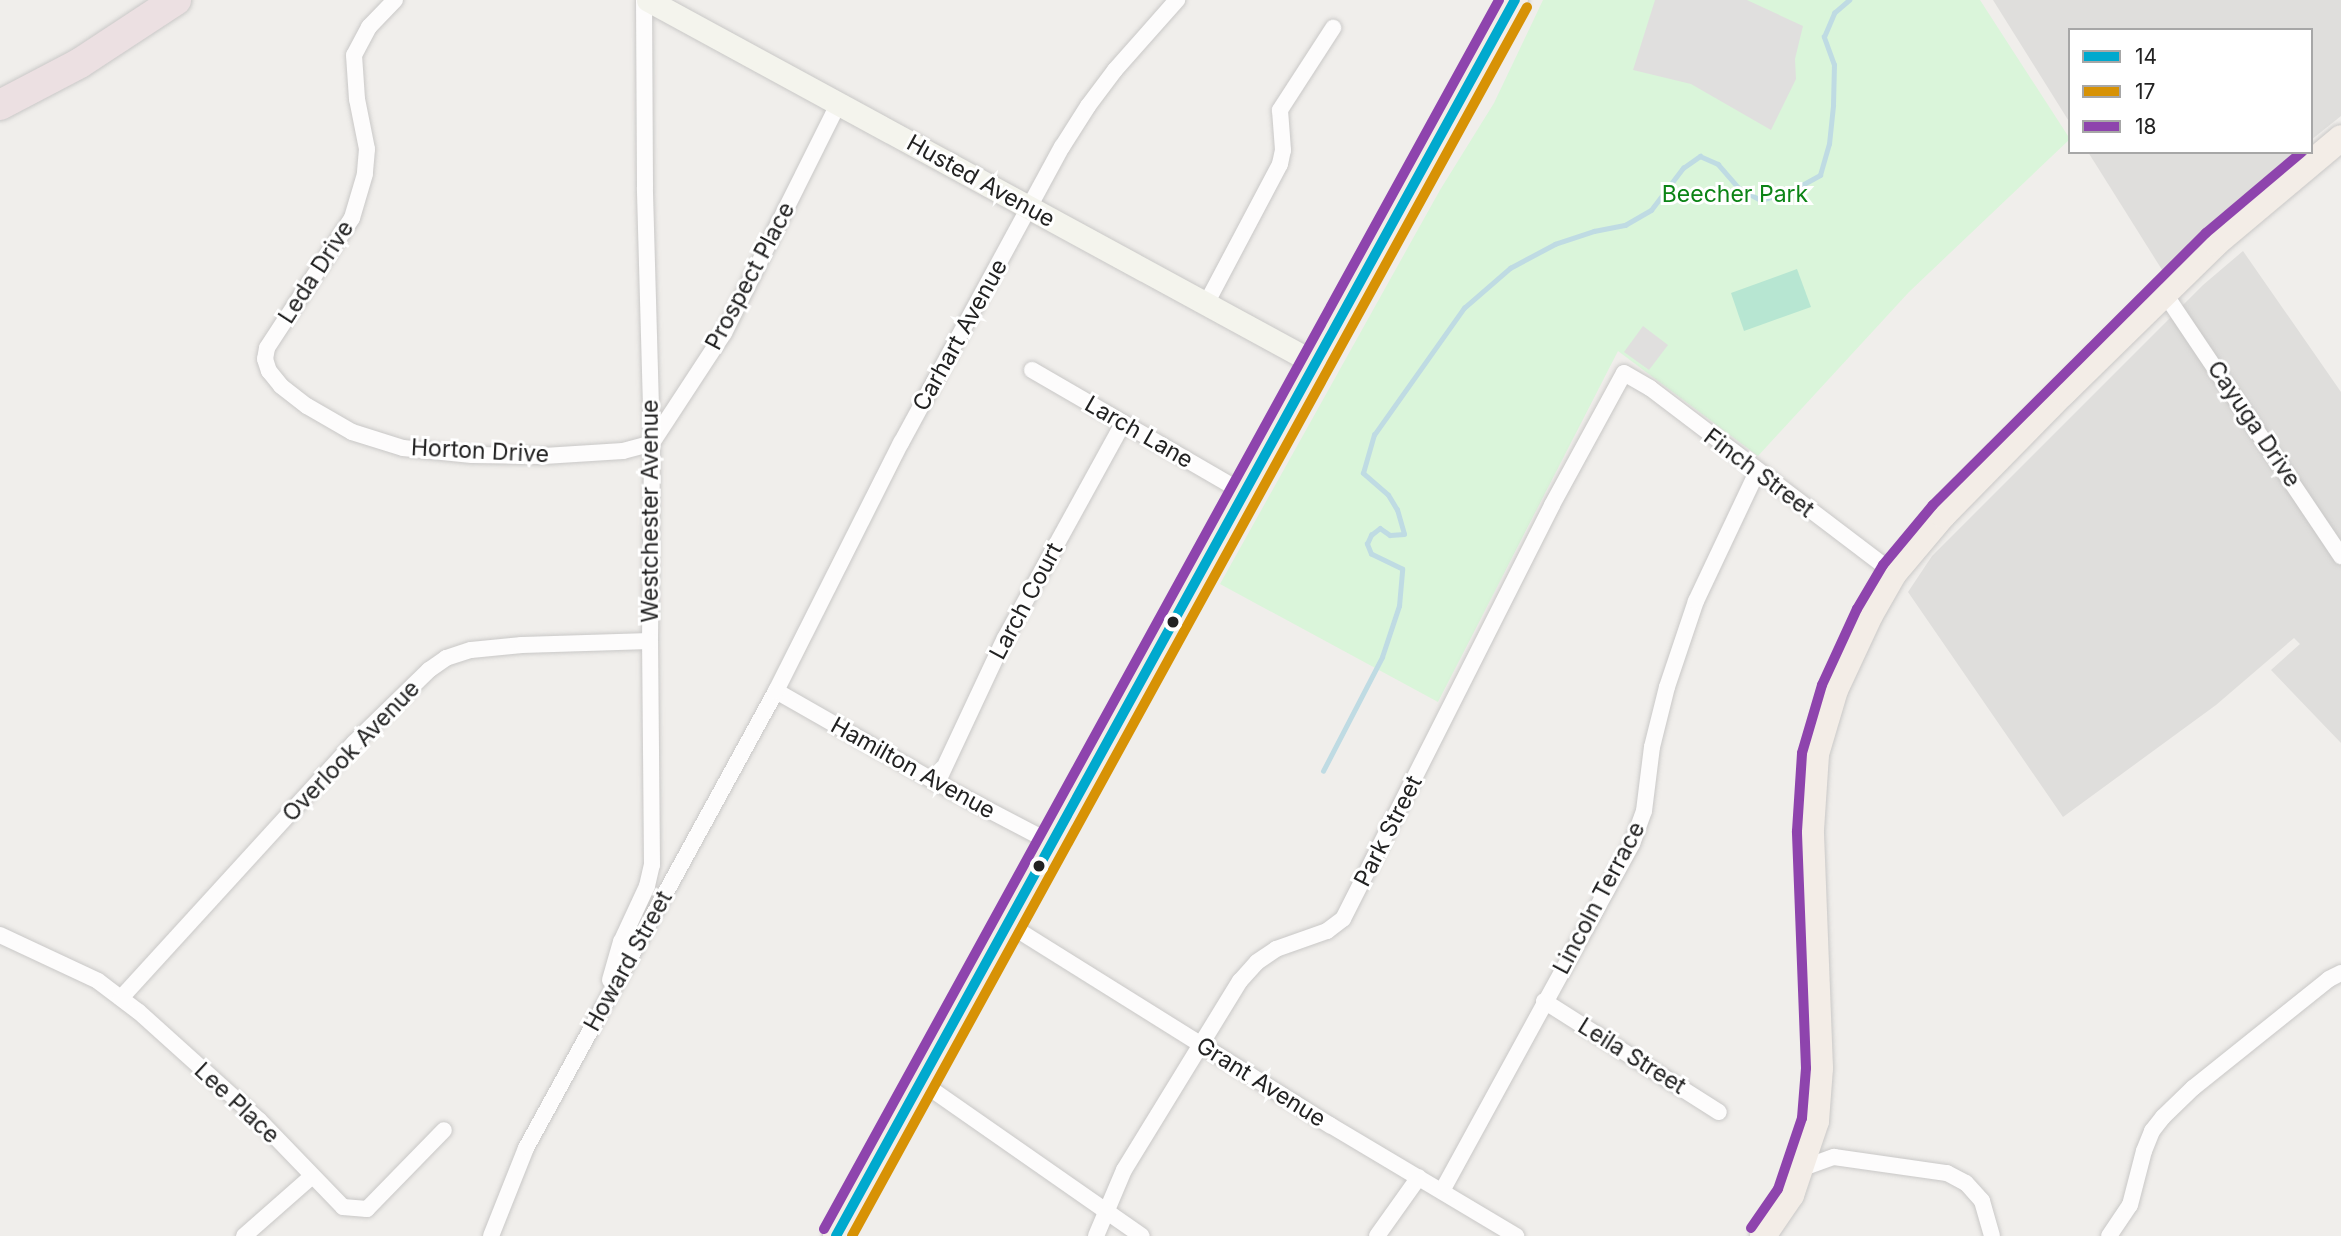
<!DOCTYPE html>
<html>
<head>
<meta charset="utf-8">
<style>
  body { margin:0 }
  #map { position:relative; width:2341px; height:1236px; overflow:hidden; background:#f0eeeb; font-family:Inter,sans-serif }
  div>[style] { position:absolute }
  .residential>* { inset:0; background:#dfdedc }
  .park>* { inset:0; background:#daf5da }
  .pitch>* { inset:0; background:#b7e6d2 }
  .parking>* { inset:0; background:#e0dfde }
  .stream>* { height:4.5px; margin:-2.25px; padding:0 2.25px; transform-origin:2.25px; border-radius:2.25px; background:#bfdbe3 }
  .roads { filter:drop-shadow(0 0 2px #c9c8c7) drop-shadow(0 0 2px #c9c8c7) }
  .street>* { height:16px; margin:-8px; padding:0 8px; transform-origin:8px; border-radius:8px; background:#fdfcfc }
  .secondary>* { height:23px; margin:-11.5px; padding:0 11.5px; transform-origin:11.5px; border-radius:11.5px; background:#f4f4ed }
  .primary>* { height:26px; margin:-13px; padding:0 13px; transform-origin:13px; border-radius:13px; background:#f3ede7 }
  .highway>* { height:30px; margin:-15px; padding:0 15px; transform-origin:15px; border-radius:15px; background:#ece0e2 }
  .bus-1>* { height:10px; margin:-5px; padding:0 5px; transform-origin:5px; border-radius:5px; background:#00a9ce }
  .bus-2>* { height:10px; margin:-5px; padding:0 5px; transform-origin:5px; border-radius:5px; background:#d79205 }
  .bus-3>* { height:10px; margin:-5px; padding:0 5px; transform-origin:5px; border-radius:5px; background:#8e44ad }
  .dots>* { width:19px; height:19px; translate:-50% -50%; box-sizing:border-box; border:4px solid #fff; border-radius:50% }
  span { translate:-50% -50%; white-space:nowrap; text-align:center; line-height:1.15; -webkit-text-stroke:6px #fff; paint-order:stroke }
  .street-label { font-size:23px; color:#222 }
  .park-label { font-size:23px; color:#0c8416 }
  .legend { position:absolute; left:2068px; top:28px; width:245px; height:126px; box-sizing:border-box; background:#fff; border:2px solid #a7a7a7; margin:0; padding:9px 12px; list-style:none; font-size:21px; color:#222 }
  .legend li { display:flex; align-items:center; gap:14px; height:35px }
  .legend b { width:35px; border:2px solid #a7a7a7 }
</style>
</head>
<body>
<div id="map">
  <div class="residential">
    <i style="clip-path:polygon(1993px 0,2341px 0,2341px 116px,2311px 140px,2311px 30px,2070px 30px,2070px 123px)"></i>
    <i style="clip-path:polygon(2088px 152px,2297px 152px,2164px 273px)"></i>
    <i style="clip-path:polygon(2243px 251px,2341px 392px,2341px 743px,2271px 670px,2300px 644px,2294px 638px,2216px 705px,2063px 817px,1908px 592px,1932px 556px,2203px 285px)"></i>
  </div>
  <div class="park">
    <i style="clip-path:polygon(1543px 0,1980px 0,2070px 139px,1909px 292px,1758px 456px,1618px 351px,1438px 702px,1220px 584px,1440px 190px,1494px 103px)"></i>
  </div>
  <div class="pitch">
    <i style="clip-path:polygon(1797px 269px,1811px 307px,1744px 331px,1731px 293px)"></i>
  </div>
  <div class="parking">
    <i style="clip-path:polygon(1655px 0,1747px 0,1803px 26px,1795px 59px,1796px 79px,1771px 130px,1691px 84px,1633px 70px)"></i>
    <i style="clip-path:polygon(1643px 326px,1668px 345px,1649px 370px,1624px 352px)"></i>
  </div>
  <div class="stream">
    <i style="left:1323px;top:771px;width:128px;rotate:-62.6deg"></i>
    <i style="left:1382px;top:657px;width:54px;rotate:-71.6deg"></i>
    <i style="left:1399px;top:606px;width:37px;rotate:-85deg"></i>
    <i style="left:1402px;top:569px;width:34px;rotate:-154deg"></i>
    <i style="left:1371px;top:554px;width:11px;rotate:-112deg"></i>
    <i style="left:1367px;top:544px;width:10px;rotate:-66deg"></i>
    <i style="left:1371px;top:535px;width:11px;rotate:-38deg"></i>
    <i style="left:1380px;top:528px;width:12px;rotate:35deg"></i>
    <i style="left:1390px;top:535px;width:14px;rotate:-4deg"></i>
    <i style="left:1404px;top:534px;width:25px;rotate:-106deg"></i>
    <i style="left:1397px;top:510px;width:17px;rotate:-121deg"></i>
    <i style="left:1388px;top:495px;width:33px;rotate:-139deg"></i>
    <i style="left:1363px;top:473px;width:40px;rotate:-74deg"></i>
    <i style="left:1374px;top:435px;width:156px;rotate:-54.7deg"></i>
    <i style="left:1464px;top:308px;width:61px;rotate:-41deg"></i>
    <i style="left:1510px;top:268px;width:51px;rotate:-28.1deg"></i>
    <i style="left:1555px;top:244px;width:41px;rotate:-18.4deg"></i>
    <i style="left:1594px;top:231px;width:32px;rotate:-11deg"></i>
    <i style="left:1625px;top:225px;width:30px;rotate:-30deg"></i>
    <i style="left:1651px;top:210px;width:53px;rotate:-52.7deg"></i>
    <i style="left:1683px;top:168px;width:21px;rotate:-35deg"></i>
    <i style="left:1700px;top:156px;width:20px;rotate:24deg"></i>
    <i style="left:1718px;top:164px;width:32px;rotate:49deg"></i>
    <i style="left:1739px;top:188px;width:25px;rotate:29deg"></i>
    <i style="left:1761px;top:200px;width:34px;rotate:-17deg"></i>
    <i style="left:1793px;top:190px;width:31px;rotate:-29deg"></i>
    <i style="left:1820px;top:175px;width:32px;rotate:-74deg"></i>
    <i style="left:1829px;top:144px;width:39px;rotate:-84deg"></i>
    <i style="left:1833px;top:105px;width:40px;rotate:-88.6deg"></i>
    <i style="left:1834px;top:65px;width:30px;rotate:-110deg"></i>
    <i style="left:1824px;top:37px;width:26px;rotate:-67deg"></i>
    <i style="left:1834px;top:13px;width:20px;rotate:-41deg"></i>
  </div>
  <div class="roads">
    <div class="street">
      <i style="left:395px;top:0;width:37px;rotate:134deg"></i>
      <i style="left:369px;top:27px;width:32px;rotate:118deg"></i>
      <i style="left:354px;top:55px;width:44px;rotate:86.1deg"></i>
      <i style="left:357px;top:99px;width:51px;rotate:78.7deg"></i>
      <i style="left:367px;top:149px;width:25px;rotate:95deg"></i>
      <i style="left:365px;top:174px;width:46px;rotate:106.5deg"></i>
      <i style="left:352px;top:218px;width:155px;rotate:123.2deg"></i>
      <i style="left:267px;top:348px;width:11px;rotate:100deg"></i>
      <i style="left:265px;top:359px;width:13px;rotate:72deg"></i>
      <i style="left:269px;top:371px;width:19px;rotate:51deg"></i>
      <i style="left:281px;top:386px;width:33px;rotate:38deg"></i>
      <i style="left:307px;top:406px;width:52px;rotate:30deg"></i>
      <i style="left:352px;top:432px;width:53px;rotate:17.4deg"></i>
      <i style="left:403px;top:448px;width:69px;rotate:5.8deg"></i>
      <i style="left:472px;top:455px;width:72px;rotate:0.8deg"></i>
      <i style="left:544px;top:456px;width:79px;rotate:-3.6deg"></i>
      <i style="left:623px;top:451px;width:30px;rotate:-15deg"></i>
      <i style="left:652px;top:443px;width:131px;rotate:-56.8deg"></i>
      <i style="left:724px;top:333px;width:256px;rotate:-63.5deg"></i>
      <i style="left:2165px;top:294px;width:316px;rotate:56.1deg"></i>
      <i style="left:1206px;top:304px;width:158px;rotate:-62.1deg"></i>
      <i style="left:1280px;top:164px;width:14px;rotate:-78deg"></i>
      <i style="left:1283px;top:150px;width:40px;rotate:-94.3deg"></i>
      <i style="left:1280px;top:110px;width:98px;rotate:-57.1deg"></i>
      <i style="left:1032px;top:370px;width:247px;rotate:30.1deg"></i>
      <i style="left:776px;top:691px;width:185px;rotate:29.7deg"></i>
      <i style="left:937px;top:783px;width:130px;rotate:27.6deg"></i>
      <i style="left:937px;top:783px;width:160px;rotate:-64.9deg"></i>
      <i style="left:1005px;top:638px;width:245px;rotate:-61.2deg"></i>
      <i style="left:1008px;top:924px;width:380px;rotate:32deg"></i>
      <i style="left:1330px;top:1125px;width:217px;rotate:30.8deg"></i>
      <i style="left:0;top:935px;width:108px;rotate:25.1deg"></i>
      <i style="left:98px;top:981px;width:51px;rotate:37.1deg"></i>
      <i style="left:139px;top:1012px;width:161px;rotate:42deg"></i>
      <i style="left:259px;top:1120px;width:121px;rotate:46deg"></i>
      <i style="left:343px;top:1207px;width:24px;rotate:5deg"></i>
      <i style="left:367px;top:1209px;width:110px;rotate:-45.7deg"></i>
      <i style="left:610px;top:980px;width:40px;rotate:-74deg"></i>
      <i style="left:621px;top:942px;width:62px;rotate:-65.1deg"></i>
      <i style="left:647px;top:886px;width:22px;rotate:-77deg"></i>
      <i style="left:652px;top:865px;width:224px;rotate:-90.5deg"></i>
      <i style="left:650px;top:641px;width:198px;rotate:-89.4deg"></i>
      <i style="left:652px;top:443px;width:256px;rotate:-91.6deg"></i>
      <i style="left:645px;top:187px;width:187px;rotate:-90.3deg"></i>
      <i style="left:121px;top:998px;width:345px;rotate:-47.6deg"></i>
      <i style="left:354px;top:743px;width:105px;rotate:-44.2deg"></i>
      <i style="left:429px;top:670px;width:21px;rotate:-35deg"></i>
      <i style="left:446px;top:658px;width:26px;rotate:-18deg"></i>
      <i style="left:471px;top:650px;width:51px;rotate:-5.6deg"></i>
      <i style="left:522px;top:645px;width:128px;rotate:-1.8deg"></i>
      <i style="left:1544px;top:1001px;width:207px;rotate:32.4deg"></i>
      <i style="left:921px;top:1082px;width:269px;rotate:34.9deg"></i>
      <i style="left:1803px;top:1168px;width:33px;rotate:-20deg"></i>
      <i style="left:1834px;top:1157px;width:114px;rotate:8.1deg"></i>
      <i style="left:1947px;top:1173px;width:21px;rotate:28deg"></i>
      <i style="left:1966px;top:1183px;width:24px;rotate:48deg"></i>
      <i style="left:1982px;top:1201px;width:36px;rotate:74deg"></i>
      <i style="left:1442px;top:1191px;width:396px;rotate:-61.3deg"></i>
      <i style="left:1632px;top:844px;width:35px;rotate:-70deg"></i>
      <i style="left:1644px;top:811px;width:64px;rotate:-82.9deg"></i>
      <i style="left:1652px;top:747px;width:62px;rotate:-76deg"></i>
      <i style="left:1667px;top:687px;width:91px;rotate:-71.4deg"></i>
      <i style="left:1696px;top:601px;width:143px;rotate:-64.7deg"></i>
      <i style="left:244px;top:1236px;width:89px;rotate:-41.4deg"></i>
      <i style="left:491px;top:1236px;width:95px;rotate:-68.3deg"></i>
      <i style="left:526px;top:1148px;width:521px;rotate:-61.32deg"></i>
      <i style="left:776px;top:691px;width:278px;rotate:-63.3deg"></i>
      <i style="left:901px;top:443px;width:337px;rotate:-61.5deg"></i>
      <i style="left:1062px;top:147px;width:49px;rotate:-57.6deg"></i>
      <i style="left:1088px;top:106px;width:45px;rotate:-53.1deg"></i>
      <i style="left:1115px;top:70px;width:94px;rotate:-48.5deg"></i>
      <i style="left:1096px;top:1236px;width:72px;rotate:-67deg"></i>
      <i style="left:1124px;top:1170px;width:222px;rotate:-58.5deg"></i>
      <i style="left:1240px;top:981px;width:25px;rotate:-48deg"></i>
      <i style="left:1257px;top:962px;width:23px;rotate:-34deg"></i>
      <i style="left:1276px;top:949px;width:54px;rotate:-19.4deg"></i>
      <i style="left:1327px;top:931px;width:20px;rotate:-37deg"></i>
      <i style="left:1343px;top:919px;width:464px;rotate:-63.2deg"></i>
      <i style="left:1552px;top:505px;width:150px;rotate:-61.4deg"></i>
      <i style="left:1624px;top:373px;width:30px;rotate:30deg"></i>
      <i style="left:1650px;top:388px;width:306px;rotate:37.2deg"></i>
      <i style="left:1377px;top:1236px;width:72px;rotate:-54.6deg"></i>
      <i style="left:2109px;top:1236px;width:37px;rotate:-56deg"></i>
      <i style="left:2130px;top:1205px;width:56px;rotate:-75.5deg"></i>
      <i style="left:2144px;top:1151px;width:22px;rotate:-68deg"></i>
      <i style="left:2152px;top:1131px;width:18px;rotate:-52deg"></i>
      <i style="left:2163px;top:1117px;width:42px;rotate:-44deg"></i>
      <i style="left:2193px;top:1088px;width:174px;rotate:-38.7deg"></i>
      <i style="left:2329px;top:979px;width:13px;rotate:-27deg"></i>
    </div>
    <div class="secondary">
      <i style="left:648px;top:0;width:759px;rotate:28.56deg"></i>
    </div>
    <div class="primary">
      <i style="left:836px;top:1236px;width:1410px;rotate:-61.22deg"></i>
      <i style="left:1763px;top:1236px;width:50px;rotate:-55.7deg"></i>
      <i style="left:1791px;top:1195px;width:78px;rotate:-71.3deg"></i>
      <i style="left:1816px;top:1121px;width:53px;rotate:-85.7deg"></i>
      <i style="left:1820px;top:1068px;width:238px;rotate:-92.2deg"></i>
      <i style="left:1811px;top:830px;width:76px;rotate:-86.2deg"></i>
      <i style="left:1816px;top:754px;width:67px;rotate:-73.5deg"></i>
      <i style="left:1835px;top:690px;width:83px;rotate:-65deg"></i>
      <i style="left:1870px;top:615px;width:48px;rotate:-60.3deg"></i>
      <i style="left:1894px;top:573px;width:76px;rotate:-49.8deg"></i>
      <i style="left:1943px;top:515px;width:171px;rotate:-45.5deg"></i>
      <i style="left:2063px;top:393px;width:214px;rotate:-44.4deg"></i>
      <i style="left:2216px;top:243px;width:163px;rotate:-40deg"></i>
    </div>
    <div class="highway">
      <i style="left:0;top:105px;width:90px;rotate:-27.7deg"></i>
      <i style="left:80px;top:63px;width:115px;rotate:-33.3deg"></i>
    </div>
  </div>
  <div class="bus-1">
    <i style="left:836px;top:1236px;width:1410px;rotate:-61.22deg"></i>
  </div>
  <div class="bus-2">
    <i style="left:852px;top:1236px;width:1402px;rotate:-61.22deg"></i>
  </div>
  <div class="bus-3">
    <i style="left:1751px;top:1228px;width:47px;rotate:-55.3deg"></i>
    <i style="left:1778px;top:1189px;width:75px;rotate:-71.3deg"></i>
    <i style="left:1802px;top:1118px;width:50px;rotate:-85.4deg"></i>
    <i style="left:1806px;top:1068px;width:237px;rotate:-92.2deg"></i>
    <i style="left:1797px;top:831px;width:78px;rotate:-86.3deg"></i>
    <i style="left:1802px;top:753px;width:71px;rotate:-73.6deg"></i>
    <i style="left:1822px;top:685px;width:84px;rotate:-65.3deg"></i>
    <i style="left:1857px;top:609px;width:51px;rotate:-59.4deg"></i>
    <i style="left:1883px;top:565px;width:78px;rotate:-50.2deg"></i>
    <i style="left:1933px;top:505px;width:385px;rotate:-44.9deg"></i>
    <i style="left:2206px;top:233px;width:126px;rotate:-40.2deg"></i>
    <i style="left:824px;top:1229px;width:1402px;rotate:-61.22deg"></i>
  </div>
  <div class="dots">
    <i style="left:1173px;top:622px;background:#222"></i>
    <i style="left:1039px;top:866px;background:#222"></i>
  </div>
  <div class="street-label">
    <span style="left:981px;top:181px;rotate:29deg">Husted Avenue</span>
    <span style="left:316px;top:272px;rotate:-57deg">Leda Drive</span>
    <span style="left:750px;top:276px;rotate:-62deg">Prospect Place</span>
    <span style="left:960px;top:335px;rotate:-61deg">Carhart Avenue</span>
    <span style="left:2254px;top:424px;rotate:56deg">Cayuga Drive</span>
    <span style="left:1139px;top:432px;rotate:30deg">Larch Lane</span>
    <span style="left:480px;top:451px;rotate:3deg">Horton Drive</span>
    <span style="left:1759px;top:473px;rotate:37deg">Finch Street</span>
    <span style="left:650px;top:511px;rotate:-90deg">Westchester Avenue</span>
    <span style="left:1026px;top:601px;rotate:-62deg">Larch Court</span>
    <span style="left:351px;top:751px;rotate:-46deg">Overlook Avenue</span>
    <span style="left:913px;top:768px;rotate:29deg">Hamilton Avenue</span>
    <span style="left:1388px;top:831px;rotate:-63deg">Park Street</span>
    <span style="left:1599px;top:898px;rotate:-62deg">Lincoln Terrace</span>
    <span style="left:628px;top:961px;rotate:-61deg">Howard Street</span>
    <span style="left:1632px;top:1056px;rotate:32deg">Leila Street</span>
    <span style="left:1261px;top:1082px;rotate:32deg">Grant Avenue</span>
    <span style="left:237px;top:1103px;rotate:43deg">Lee Place</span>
  </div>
  <div class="park-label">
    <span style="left:1735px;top:194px">Beecher Park</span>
  </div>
  <ul class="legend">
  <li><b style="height:9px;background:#00a9ce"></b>14</li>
  <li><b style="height:9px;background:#d79205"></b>17</li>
  <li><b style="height:9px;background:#8e44ad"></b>18</li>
  </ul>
</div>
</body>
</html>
